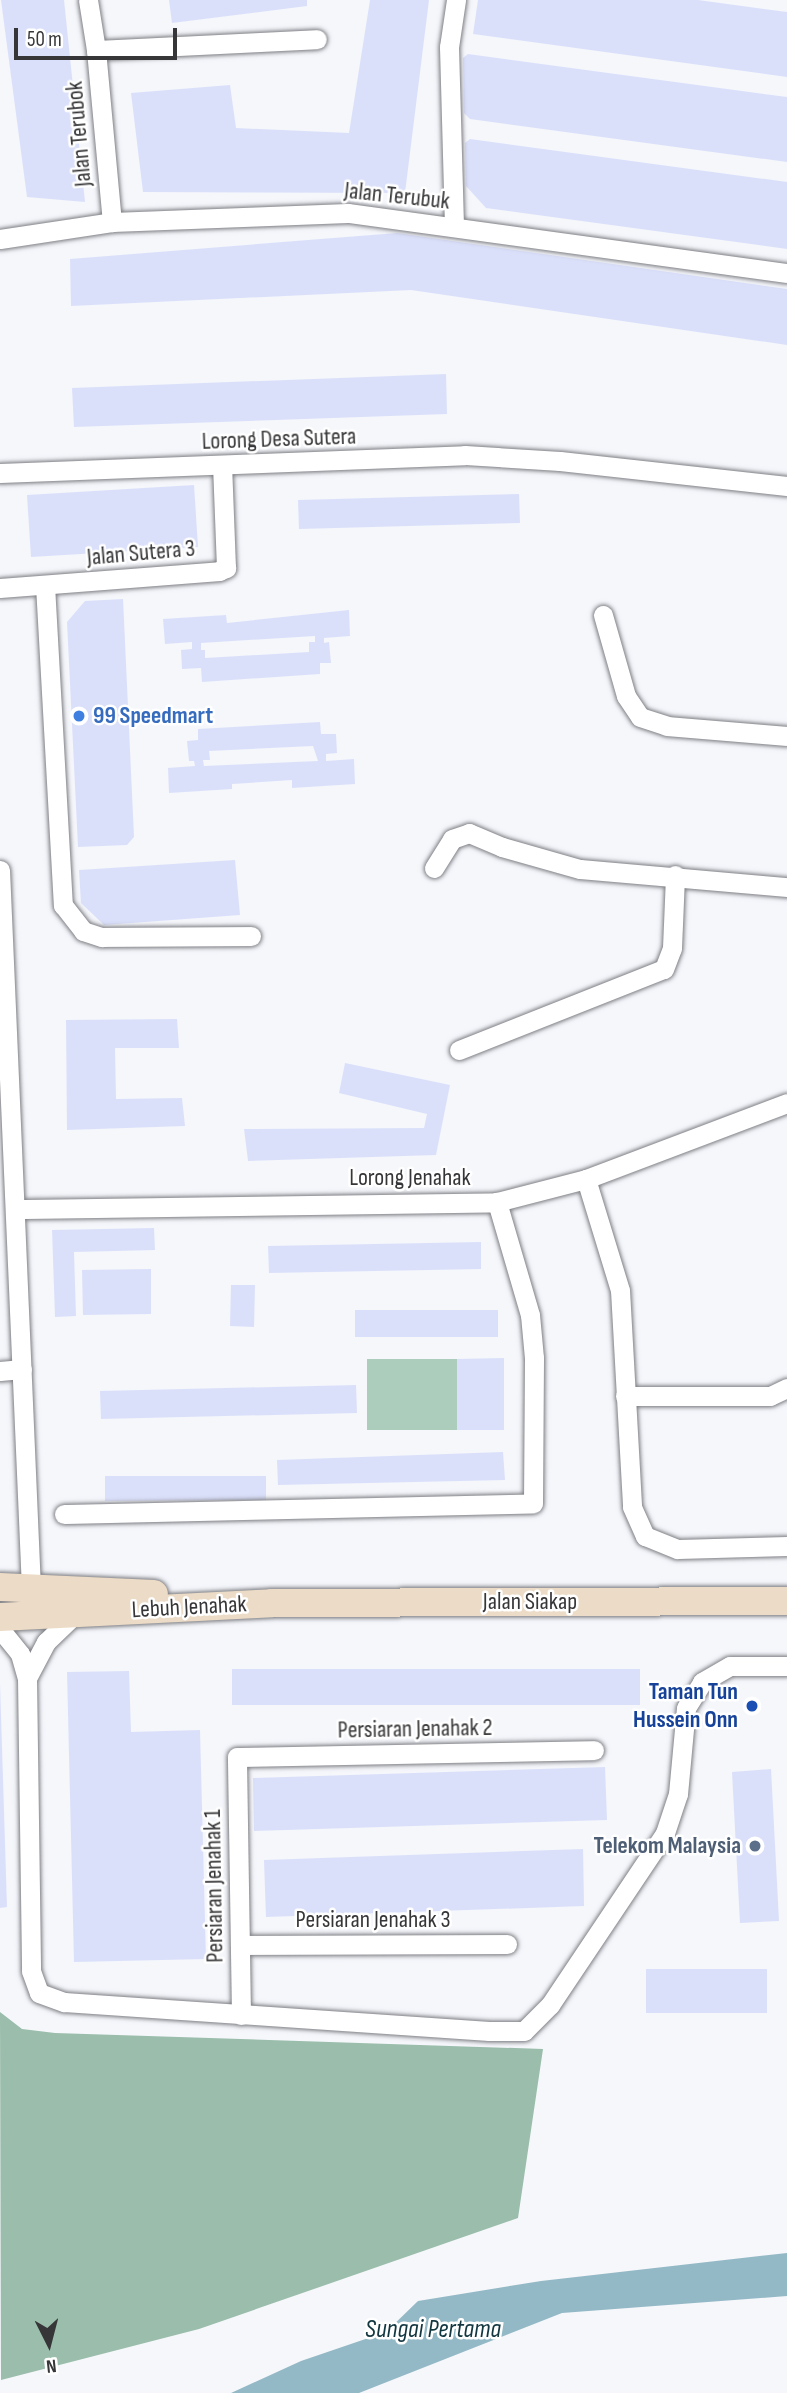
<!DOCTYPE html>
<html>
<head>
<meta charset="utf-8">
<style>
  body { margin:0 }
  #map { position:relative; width:787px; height:2393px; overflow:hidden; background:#f5f7fb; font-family:"Sofia Sans Condensed",sans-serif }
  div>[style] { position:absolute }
  .green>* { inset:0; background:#accdbc }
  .forest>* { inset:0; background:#9bbdab }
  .water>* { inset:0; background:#94b9c6 }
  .building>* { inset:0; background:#dbe0fa }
  .roads { filter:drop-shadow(0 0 2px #7e7f84) drop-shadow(0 0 2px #7e7f84) }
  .street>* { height:19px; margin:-9.5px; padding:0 9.5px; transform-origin:9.5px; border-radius:9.5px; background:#fff }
  .secondary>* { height:28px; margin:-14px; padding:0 14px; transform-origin:14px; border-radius:14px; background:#ecdcc7 }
  .dots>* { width:19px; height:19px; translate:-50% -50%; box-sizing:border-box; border:4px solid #fff; border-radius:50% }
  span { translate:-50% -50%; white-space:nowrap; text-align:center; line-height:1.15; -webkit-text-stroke:5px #fff; paint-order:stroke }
  .street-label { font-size:24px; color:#363638 }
  .shop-label { font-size:24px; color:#366cbe; font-weight:700 }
  .left { translate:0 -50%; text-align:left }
  .transit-label { font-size:24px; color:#164399; font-weight:700 }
  .right { translate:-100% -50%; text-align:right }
  .service-label { font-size:24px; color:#4e5e75; font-weight:700 }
  .water-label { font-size:26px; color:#133741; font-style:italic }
  .north { position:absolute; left:14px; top:2309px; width:70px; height:70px; -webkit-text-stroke:5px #fff; paint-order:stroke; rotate:174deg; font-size:19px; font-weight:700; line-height:28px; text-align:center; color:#363638 }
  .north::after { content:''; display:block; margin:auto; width:24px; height:32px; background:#363638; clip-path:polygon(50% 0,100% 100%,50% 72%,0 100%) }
  .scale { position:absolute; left:14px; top:28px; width:163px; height:32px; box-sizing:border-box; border:4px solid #363638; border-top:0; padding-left:9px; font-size:21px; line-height:24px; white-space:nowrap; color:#363638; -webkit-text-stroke:5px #fff; paint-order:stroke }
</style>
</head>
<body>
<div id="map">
  <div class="green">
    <i style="clip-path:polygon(367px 1359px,457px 1359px,457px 1430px,367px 1430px)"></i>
  </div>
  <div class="forest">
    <i style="clip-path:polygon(0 2012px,22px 2029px,55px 2033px,543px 2049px,518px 2218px,199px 2329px,1px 2380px)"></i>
  </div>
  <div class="water">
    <i style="clip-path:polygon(787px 2253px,787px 2296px,562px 2313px,359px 2393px,231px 2393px,301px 2361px,386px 2332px,418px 2301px,541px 2281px)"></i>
  </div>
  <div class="building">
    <i style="clip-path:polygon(1px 0,64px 0,85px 202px,27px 197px)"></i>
    <i style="clip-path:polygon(169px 0,307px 0,307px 6px,172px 23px)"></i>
    <i style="clip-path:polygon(370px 0,429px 0,405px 193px,143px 192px,131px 93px,230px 85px,236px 128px,349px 133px)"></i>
    <i style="clip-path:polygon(478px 0,698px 0,787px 12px,787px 77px,473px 34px)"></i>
    <i style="clip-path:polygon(468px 54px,787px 97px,787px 162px,470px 119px,464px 113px,463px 58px)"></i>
    <i style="clip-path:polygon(470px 139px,787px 182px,787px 249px,486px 208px,466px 186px,465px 143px)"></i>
    <i style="clip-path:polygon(397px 233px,787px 289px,787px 345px,411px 290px,71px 306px,70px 259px)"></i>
    <i style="clip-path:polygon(446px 374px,447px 414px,74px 427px,72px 388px)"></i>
    <i style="clip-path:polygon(194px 485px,198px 547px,31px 557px,27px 495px)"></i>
    <i style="clip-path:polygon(519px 494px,520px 523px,299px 529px,298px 500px)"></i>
    <i style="clip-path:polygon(123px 599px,134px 837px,127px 845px,78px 847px,67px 622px,85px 601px)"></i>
    <i style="clip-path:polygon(evenodd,349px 610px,350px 636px,324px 638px,324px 643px,329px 642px,331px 663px,320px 663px,320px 674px,202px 682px,201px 668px,182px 669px,181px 650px,192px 649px,192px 642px,165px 644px,163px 619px,226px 615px,227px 623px,349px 610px,315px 636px,315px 642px,309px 642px,309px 652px,205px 658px,205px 650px,201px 650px,201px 643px,315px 636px)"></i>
    <i style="clip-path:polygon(evenodd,320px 722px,321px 734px,336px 734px,337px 753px,326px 754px,326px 761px,354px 759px,355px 784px,292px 788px,292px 780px,232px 784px,232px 789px,169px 793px,168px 768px,195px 766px,194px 761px,189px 761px,187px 741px,198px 740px,198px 729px,320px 722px,313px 746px,318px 761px,204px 766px,203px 760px,210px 760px,209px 751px,313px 746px)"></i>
    <i style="clip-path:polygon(235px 860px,240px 915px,104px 925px,81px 903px,79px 870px)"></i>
    <i style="clip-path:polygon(177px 1019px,179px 1048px,115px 1048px,116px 1099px,182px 1098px,185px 1126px,67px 1130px,66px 1020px)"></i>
    <i style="clip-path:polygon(345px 1063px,450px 1085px,436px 1155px,248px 1161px,244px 1129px,424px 1128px,427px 1114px,339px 1093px)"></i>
    <i style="clip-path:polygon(154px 1228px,155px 1250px,74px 1252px,76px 1316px,55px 1317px,52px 1230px)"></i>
    <i style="clip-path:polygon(481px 1242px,481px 1269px,269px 1273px,268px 1246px)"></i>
    <i style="clip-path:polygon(151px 1269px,151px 1314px,83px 1315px,82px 1270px)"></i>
    <i style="clip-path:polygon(231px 1285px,255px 1285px,254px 1327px,230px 1326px)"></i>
    <i style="clip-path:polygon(355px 1310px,498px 1310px,498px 1337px,355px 1337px)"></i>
    <i style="clip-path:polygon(504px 1358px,504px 1430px,457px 1430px,457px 1359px)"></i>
    <i style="clip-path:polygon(356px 1385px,357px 1413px,101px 1419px,100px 1391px)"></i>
    <i style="clip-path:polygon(503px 1452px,505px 1480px,278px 1485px,277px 1460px)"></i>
    <i style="clip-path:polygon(105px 1476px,266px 1476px,266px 1500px,105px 1501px)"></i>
    <i style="clip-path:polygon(232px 1669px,640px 1669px,640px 1705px,232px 1705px)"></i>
    <i style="clip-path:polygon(129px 1671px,131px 1732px,200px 1730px,206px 1959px,74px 1962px,67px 1672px)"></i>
    <i style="clip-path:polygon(0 1684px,7px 1907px,0 1908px)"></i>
    <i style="clip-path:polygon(605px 1767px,607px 1820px,254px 1831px,253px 1778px)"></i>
    <i style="clip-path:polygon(771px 1769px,779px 1921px,740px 1923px,732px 1772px)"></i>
    <i style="clip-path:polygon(583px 1849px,584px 1906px,266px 1917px,264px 1860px)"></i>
    <i style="clip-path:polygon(646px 1969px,767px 1969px,767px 2013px,646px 2013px)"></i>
  </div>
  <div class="roads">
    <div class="street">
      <i style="left:88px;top:0;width:51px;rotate:80.9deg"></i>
      <i style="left:96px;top:50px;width:173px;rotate:84.7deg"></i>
      <i style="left:96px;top:50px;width:221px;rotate:-2.8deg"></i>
      <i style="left:454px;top:226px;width:179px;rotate:-91.6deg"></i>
      <i style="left:449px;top:47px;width:48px;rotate:-81.5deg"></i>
      <i style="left:0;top:239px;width:113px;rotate:-8.6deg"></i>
      <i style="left:112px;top:222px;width:236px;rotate:-2.2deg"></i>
      <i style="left:348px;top:213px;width:443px;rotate:7.8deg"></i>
      <i style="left:0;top:473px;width:465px;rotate:-2.2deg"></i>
      <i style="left:465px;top:455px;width:95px;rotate:3.6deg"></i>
      <i style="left:560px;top:461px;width:228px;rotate:6.3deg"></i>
      <i style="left:45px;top:585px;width:321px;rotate:86.8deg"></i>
      <i style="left:63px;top:905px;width:33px;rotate:52deg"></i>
      <i style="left:83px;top:931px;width:20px;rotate:18deg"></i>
      <i style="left:102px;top:937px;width:149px;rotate:-0.4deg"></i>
      <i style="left:0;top:588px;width:220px;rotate:-4.4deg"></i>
      <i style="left:219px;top:571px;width:8px;rotate:-23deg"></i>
      <i style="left:226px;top:568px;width:102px;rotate:-92.2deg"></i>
      <i style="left:603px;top:615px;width:84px;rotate:74.1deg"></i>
      <i style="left:626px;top:696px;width:25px;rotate:56deg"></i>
      <i style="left:640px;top:717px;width:28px;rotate:18deg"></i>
      <i style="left:667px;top:726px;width:120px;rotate:4.8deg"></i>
      <i style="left:434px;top:868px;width:34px;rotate:-58deg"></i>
      <i style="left:452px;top:839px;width:18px;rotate:-19deg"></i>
      <i style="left:469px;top:833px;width:36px;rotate:23deg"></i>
      <i style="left:502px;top:847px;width:81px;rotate:15.8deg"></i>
      <i style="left:580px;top:869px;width:208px;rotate:5deg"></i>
      <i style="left:0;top:870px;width:719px;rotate:87.53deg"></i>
      <i style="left:459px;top:1050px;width:220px;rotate:-21.6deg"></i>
      <i style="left:664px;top:969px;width:22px;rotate:-69deg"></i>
      <i style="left:672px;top:948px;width:73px;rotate:-87.6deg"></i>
      <i style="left:586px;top:1179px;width:116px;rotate:73deg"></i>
      <i style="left:620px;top:1290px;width:217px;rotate:86.8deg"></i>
      <i style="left:632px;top:1507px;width:32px;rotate:66deg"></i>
      <i style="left:645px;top:1536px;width:35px;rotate:22deg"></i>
      <i style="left:678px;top:1549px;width:109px;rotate:-1.6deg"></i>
      <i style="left:16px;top:1209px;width:481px;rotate:-0.8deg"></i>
      <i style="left:497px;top:1202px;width:92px;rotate:-14.5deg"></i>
      <i style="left:586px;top:1179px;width:215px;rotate:-20.7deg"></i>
      <i style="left:0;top:1371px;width:22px;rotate:-5deg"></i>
      <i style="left:625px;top:1396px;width:145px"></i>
      <i style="left:770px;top:1396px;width:19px;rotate:-25deg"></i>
      <i style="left:64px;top:1514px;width:469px;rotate:-1.3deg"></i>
      <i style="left:533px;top:1503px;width:145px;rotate:-89.6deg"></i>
      <i style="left:534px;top:1358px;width:43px;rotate:-95.3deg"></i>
      <i style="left:530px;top:1315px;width:118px;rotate:-106.3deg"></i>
      <i style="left:0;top:1629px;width:32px;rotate:51deg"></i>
      <i style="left:20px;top:1654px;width:25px;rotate:74deg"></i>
      <i style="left:27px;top:1678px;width:293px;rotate:89.2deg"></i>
      <i style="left:31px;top:1971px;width:23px;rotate:70deg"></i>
      <i style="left:39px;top:1993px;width:27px;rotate:20deg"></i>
      <i style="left:64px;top:2002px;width:426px;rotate:3.9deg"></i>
      <i style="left:489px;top:2031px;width:35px"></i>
      <i style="left:524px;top:2031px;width:37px;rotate:-45deg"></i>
      <i style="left:550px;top:2005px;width:207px;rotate:-56.2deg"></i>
      <i style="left:665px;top:1833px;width:41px;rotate:-71.6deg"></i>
      <i style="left:678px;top:1794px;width:86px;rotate:-84.7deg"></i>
      <i style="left:686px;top:1708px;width:31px;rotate:-58deg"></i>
      <i style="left:702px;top:1682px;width:32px;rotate:-30deg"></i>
      <i style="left:730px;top:1666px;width:57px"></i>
      <i style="left:27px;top:1678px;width:41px;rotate:-62.2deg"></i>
      <i style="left:46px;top:1642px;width:42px;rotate:-44deg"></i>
      <i style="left:240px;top:1945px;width:267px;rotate:-0.2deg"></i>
      <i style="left:241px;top:2015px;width:258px;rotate:-90.9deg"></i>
      <i style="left:237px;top:1757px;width:357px;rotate:-1.1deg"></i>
    </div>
    <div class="secondary">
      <i style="left:0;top:1587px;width:154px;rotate:2.6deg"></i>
      <i style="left:0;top:1617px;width:272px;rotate:-2.9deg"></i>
      <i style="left:272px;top:1603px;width:515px;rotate:-0.22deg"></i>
    </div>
  </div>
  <div class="dots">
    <i style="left:79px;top:716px;background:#3f7fe0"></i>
    <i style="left:752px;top:1706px;background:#1a4fb4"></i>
    <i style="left:755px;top:1846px;background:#5c6f8a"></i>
  </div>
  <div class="street-label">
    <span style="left:79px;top:134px;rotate:-95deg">Jalan Terubok</span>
    <span style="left:397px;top:196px;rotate:6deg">Jalan Terubuk</span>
    <span style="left:279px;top:439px;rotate:-2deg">Lorong Desa Sutera</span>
    <span style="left:141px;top:553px;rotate:-5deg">Jalan Sutera 3</span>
    <span style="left:410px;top:1178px">Lorong Jenahak</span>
    <span style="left:530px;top:1602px">Jalan Siakap</span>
    <span style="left:189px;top:1607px;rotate:-3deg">Lebuh Jenahak</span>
    <span style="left:415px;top:1729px;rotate:-1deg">Persiaran Jenahak 2</span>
    <span style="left:214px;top:1886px;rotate:-91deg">Persiaran Jenahak 1</span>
    <span style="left:373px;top:1920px">Persiaran Jenahak 3</span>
  </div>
  <div class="shop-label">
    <span class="left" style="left:93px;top:716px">99 Speedmart</span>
  </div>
  <div class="transit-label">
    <span class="right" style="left:738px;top:1706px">Taman Tun<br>Hussein Onn</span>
  </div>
  <div class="service-label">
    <span class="right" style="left:741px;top:1846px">Telekom Malaysia</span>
  </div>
  <div class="water-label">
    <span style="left:433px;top:2330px">Sungai Pertama</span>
  </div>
  <div class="north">N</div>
  <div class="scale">50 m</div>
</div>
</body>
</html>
